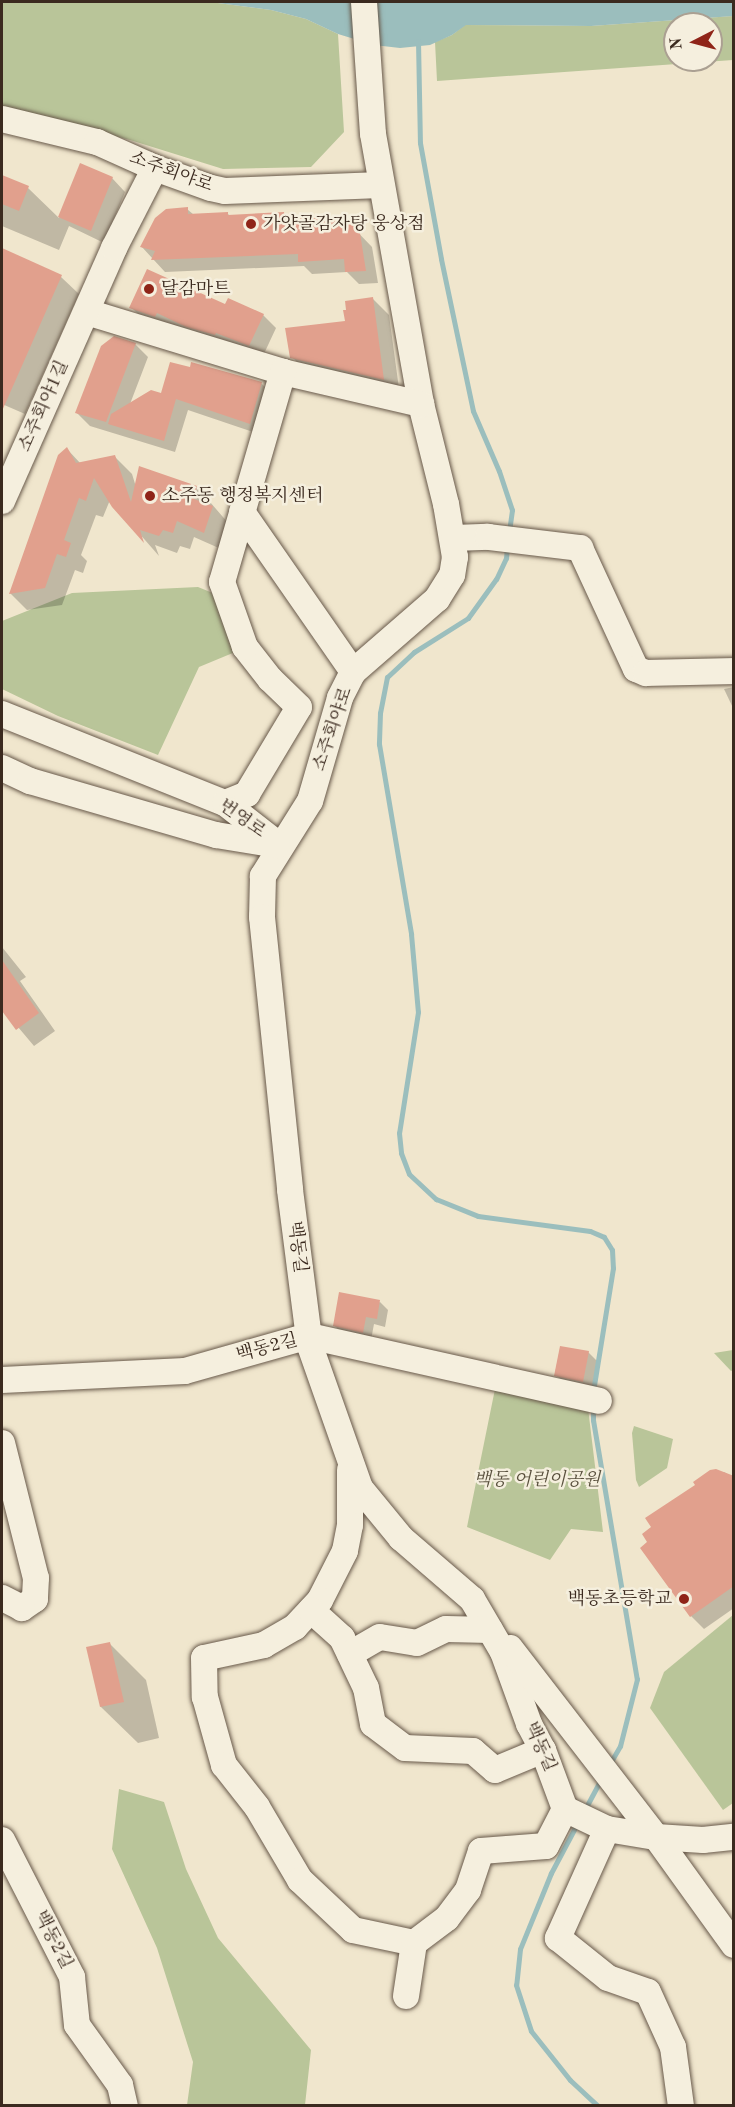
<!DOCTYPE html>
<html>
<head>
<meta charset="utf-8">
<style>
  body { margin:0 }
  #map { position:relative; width:735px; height:2107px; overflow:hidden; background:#f0e6cd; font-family:"Old Standard TT","Noto Serif KR",serif }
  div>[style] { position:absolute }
  .green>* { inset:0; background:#b9c599 }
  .water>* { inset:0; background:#9bbebd }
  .shadow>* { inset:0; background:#0003 }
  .stream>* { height:5px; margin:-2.5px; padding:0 2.5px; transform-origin:2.5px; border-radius:2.5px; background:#9bbebd }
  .building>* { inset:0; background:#e1a08d }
  .roads { filter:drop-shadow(0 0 2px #68594a) drop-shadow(0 0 2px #68594a) }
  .minor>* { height:26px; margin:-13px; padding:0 13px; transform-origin:13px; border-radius:13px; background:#f5efde }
  .dots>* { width:16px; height:16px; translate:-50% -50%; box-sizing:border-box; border:3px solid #f5efde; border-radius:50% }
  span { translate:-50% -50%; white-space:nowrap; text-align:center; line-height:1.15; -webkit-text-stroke:5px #f5efde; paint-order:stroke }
  .street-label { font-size:18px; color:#3b2a1f }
  .poi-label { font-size:18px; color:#3b2a1f }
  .left { translate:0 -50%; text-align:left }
  .right { translate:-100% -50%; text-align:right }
  .park-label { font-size:18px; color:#5a513e; font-style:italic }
  .frame { position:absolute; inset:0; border:3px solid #3b2a1f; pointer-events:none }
  .north { position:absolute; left:663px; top:12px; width:60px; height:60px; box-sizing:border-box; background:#f5efde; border:2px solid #aba092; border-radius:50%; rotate:264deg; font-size:16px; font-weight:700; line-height:24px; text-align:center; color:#3b2a1f }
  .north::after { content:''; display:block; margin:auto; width:21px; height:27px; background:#8f2418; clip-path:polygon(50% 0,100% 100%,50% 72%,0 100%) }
</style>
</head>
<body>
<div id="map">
  <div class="green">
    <i style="clip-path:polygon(2px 2px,210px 2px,271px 10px,306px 19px,338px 34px,344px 132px,311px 167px,223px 169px,130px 140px,2px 108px)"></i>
    <i style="clip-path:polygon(evenodd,733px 16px,733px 60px,437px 81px,435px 42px,452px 35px,465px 25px,591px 26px,733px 16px,675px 24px,711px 24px,711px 60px,675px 60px,675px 24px)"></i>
    <i style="clip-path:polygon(198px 587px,220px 596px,240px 650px,199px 667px,158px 755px,58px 716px,2px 689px,2px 621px,72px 593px)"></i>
    <i style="clip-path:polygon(733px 1350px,733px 1370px,731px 1371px,714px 1353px)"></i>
    <i style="clip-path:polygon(495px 1389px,588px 1408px,603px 1532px,571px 1529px,550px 1560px,467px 1527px)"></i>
    <i style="clip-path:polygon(634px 1426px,673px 1439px,667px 1468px,639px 1487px,636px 1480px,632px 1433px)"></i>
    <i style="clip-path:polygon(733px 1615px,733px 1803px,723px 1810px,650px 1708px,664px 1672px)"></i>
    <i style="clip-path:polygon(119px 1789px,164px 1802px,186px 1869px,218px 1938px,311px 2050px,305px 2105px,187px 2105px,193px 2062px,157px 1948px,112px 1849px)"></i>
  </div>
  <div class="water">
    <i style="clip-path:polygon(210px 2px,733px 2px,734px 16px,591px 26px,466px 25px,452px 35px,430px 45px,400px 48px,374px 45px,338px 34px,306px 19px,271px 10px)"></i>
  </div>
  <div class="shadow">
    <i style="clip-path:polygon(81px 165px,112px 178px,125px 192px,104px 243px,69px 226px,59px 250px,2px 226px,2px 177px,28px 188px,59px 218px)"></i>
    <i style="clip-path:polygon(187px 209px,194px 215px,228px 214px,231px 217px,284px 214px,290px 221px,345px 219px,372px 247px,378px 283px,359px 284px,347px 272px,312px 274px,304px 266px,165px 272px,141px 246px)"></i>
    <i style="clip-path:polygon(6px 252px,61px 277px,79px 294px,25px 414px,2px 404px,2px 262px)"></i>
    <i style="clip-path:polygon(372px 298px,389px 315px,400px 396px,309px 374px,292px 357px,346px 322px)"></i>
    <i style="clip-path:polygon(226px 306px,263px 315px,276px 328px,262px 358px,144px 320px,131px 307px)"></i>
    <i style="clip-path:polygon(135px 344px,148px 357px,130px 404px,162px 395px,261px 383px,273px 395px,262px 435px,188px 410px,175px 452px,90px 426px,77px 413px)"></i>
    <i style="clip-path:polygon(67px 449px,81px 464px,114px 456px,132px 474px,136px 487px,197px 487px,229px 524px,221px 549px,194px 537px,190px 549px,180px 546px,177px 553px,155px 545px,159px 556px,110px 500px,103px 517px,96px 515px,81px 555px,87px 561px,83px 573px,75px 570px,62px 605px,27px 610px,10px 593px)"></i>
    <i style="clip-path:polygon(734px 687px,734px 710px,724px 689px)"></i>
    <i style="clip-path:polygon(2px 947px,26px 977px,20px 981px,55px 1031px,34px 1046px,2px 1008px)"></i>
    <i style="clip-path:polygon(380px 1302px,388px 1310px,385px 1327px,374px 1324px,371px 1340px,343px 1334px,334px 1325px)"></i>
    <i style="clip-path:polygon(588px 1352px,597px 1361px,592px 1390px,565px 1384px,556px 1375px)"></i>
    <i style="clip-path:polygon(710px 1472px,724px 1472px,734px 1478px,734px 1608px,704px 1629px,691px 1616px,642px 1548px)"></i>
    <i style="clip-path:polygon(109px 1643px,146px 1680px,159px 1738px,138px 1743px,101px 1707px)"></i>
  </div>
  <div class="stream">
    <i style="left:418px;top:41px;width:102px;rotate:88.9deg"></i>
    <i style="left:420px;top:143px;width:118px;rotate:79.7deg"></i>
    <i style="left:441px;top:259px;width:155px;rotate:78.1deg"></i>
    <i style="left:473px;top:411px;width:65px;rotate:66.6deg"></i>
    <i style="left:499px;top:471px;width:41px;rotate:71.6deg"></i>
    <i style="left:512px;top:510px;width:22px;rotate:98deg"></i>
    <i style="left:507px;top:547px;width:11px;rotate:95deg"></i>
    <i style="left:506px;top:558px;width:23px;rotate:115deg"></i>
    <i style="left:496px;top:579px;width:48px;rotate:125.7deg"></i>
    <i style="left:468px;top:618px;width:64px;rotate:147.8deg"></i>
    <i style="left:414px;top:652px;width:37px;rotate:137deg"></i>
    <i style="left:387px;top:677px;width:37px;rotate:101deg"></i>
    <i style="left:380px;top:713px;width:31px;rotate:92deg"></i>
    <i style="left:379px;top:744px;width:193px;rotate:80.4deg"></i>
    <i style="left:411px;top:934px;width:78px;rotate:84.9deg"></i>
    <i style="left:418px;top:1012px;width:122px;rotate:98.9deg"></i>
    <i style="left:399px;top:1133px;width:20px;rotate:84deg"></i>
    <i style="left:401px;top:1153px;width:22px;rotate:69deg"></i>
    <i style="left:409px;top:1174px;width:37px;rotate:43deg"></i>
    <i style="left:436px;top:1199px;width:45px;rotate:22deg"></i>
    <i style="left:478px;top:1216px;width:113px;rotate:7.6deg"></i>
    <i style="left:590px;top:1231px;width:15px;rotate:23deg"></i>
    <i style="left:604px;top:1237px;width:15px;rotate:58deg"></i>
    <i style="left:612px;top:1250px;width:18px;rotate:87deg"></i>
    <i style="left:613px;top:1268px;width:125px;rotate:99.2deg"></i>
    <i style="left:593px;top:1407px;width:13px;rotate:90deg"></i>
    <i style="left:593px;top:1420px;width:263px;rotate:80.4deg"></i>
    <i style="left:637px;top:1679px;width:69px;rotate:104.2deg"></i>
    <i style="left:620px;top:1746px;width:20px;rotate:120deg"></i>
    <i style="left:584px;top:1811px;width:36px;rotate:-62deg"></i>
    <i style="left:578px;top:1822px;width:58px;rotate:117.9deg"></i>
    <i style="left:551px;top:1873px;width:82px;rotate:112.2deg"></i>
    <i style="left:520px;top:1949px;width:36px;rotate:96deg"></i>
    <i style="left:516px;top:1985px;width:48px;rotate:71.9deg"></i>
    <i style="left:531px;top:2031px;width:63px;rotate:51.5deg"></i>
    <i style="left:570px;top:2080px;width:38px;rotate:43deg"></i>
  </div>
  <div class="building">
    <i style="clip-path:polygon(80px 163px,113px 177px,91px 231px,58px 217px)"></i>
    <i style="clip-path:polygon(2px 175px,29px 186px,19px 211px,2px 204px)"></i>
    <i style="clip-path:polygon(188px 207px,188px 214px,228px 212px,228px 215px,284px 212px,285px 219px,346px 217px,360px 233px,366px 271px,345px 272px,344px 259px,298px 262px,298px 254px,151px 260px,155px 251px,140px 247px,155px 218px,166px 209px)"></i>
    <i style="clip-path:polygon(2px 248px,62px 275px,2px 411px)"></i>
    <i style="clip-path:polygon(147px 269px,225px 304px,228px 298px,264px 314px,249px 346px,216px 333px,215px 335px,186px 327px,157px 313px,155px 317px,129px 308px)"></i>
    <i style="clip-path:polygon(373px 297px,384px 380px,290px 358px,285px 328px,345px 321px,343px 310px,346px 310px,345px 301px)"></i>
    <i style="clip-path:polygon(114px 336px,136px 343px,106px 422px,75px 413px,101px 346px)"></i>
    <i style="clip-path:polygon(170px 362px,190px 367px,191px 362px,262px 382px,250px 424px,176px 399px,164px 441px,108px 424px,111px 414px,151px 390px,161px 393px)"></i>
    <i style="clip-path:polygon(67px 447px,76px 463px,115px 455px,131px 502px,139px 466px,197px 486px,194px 499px,213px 506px,204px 533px,177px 521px,173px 533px,163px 530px,159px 536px,140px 530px,144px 543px,112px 507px,94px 478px,86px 501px,79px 498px,64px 540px,71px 543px,66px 557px,57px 554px,45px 588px,9px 594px,58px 455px)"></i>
    <i style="clip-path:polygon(2px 960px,39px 1013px,16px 1030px,2px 1011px)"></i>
    <i style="clip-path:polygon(339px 1292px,380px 1300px,377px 1319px,366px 1317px,363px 1333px,333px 1326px)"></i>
    <i style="clip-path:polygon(560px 1346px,589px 1351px,583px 1382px,554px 1376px)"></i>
    <i style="clip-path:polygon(716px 1469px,734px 1476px,734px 1586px,690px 1617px,640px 1548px,647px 1542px,642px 1534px,651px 1527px,645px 1518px,695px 1485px,693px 1482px,710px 1470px)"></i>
    <i style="clip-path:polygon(110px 1642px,124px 1702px,100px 1707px,86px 1647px)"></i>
  </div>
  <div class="roads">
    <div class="minor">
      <i style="left:364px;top:2px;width:132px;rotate:86.1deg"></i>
      <i style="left:373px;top:134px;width:274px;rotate:79.9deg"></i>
      <i style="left:421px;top:404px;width:103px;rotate:76deg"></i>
      <i style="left:446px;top:504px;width:54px;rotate:80.4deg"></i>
      <i style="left:455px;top:557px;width:18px;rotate:99deg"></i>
      <i style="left:452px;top:575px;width:28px;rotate:122deg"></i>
      <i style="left:437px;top:599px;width:111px;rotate:139deg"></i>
      <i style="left:353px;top:672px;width:29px;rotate:117deg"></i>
      <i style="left:340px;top:698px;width:107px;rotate:106.2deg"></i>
      <i style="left:310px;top:801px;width:89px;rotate:122.1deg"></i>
      <i style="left:263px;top:876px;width:41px;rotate:91.4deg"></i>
      <i style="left:262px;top:917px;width:274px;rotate:84.1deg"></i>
      <i style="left:290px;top:1190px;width:157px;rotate:82.7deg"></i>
      <i style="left:310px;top:1346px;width:151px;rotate:70.6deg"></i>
      <i style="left:360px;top:1488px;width:65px;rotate:50.6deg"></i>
      <i style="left:401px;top:1538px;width:94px;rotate:40.7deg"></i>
      <i style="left:472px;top:1599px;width:61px;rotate:59.7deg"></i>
      <i style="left:503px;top:1652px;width:77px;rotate:70.1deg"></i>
      <i style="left:529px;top:1724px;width:30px;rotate:62deg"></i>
      <i style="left:543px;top:1750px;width:63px;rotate:69.6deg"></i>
      <i style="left:565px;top:1809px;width:47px;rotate:25.5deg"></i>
      <i style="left:607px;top:1829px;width:50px;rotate:9.3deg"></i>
      <i style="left:656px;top:1837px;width:47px;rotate:3.7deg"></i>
      <i style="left:703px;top:1840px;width:31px;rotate:-6deg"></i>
      <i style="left:2px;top:119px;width:98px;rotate:13.6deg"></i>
      <i style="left:97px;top:142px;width:64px;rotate:24.1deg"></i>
      <i style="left:155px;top:168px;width:59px;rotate:19.7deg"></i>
      <i style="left:211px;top:188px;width:14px;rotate:12deg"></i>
      <i style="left:225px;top:191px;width:156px;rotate:-2.2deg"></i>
      <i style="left:87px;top:312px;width:205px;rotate:17deg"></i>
      <i style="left:283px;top:372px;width:142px;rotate:13.1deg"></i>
      <i style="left:2px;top:501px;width:277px;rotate:-66.1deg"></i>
      <i style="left:114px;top:248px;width:90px;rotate:-62.9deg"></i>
      <i style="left:242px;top:512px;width:195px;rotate:55.2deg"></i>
      <i style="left:454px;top:538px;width:34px;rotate:-2deg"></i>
      <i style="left:488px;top:537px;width:93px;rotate:6.8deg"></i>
      <i style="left:580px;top:548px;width:133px;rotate:65.2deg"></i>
      <i style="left:636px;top:669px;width:11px;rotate:22deg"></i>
      <i style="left:646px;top:673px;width:88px;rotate:-1.3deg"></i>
      <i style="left:2px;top:714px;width:240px;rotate:21.8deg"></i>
      <i style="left:225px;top:803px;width:70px;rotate:38deg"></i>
      <i style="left:2px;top:768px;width:31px;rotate:25deg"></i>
      <i style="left:30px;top:781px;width:194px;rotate:16.2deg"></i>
      <i style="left:216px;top:835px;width:62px;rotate:9.3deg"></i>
      <i style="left:225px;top:803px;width:24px;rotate:-22deg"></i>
      <i style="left:247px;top:794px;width:101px;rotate:-59.1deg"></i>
      <i style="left:299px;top:707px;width:40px;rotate:-136deg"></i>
      <i style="left:270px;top:679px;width:41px;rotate:-128deg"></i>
      <i style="left:245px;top:647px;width:69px;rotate:-109.5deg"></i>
      <i style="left:222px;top:582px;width:219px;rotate:-73.8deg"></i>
      <i style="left:2px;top:1380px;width:183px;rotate:-2.8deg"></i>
      <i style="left:185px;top:1371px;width:129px;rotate:-15.8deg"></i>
      <i style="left:309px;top:1336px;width:297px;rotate:12.6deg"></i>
      <i style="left:2px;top:1443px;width:139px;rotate:75.9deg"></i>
      <i style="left:36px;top:1578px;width:21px;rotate:93deg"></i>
      <i style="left:35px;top:1599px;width:16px;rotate:145deg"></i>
      <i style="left:22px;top:1608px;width:22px;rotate:-153deg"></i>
      <i style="left:350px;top:1470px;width:55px;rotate:90deg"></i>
      <i style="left:350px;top:1525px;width:26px;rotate:101deg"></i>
      <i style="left:345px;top:1551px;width:55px;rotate:117deg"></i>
      <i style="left:320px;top:1600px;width:37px;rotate:133deg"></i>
      <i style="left:295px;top:1627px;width:36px;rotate:150deg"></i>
      <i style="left:264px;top:1645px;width:61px;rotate:167.8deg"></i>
      <i style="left:204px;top:1658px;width:39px;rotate:89deg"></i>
      <i style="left:205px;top:1697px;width:71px;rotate:74.4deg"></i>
      <i style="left:224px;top:1765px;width:53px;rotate:51.8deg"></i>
      <i style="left:257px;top:1807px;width:85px;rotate:59.5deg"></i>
      <i style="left:300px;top:1880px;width:73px;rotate:43.3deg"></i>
      <i style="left:353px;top:1930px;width:62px;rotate:12deg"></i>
      <i style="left:311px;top:1610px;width:42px;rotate:42.1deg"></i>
      <i style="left:342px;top:1638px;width:55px;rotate:64.4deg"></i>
      <i style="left:366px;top:1688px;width:37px;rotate:79deg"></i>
      <i style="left:373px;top:1724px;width:40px;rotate:37deg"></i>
      <i style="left:405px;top:1748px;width:68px;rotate:2.5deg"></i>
      <i style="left:473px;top:1751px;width:29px;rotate:41deg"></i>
      <i style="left:495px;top:1770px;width:52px;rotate:-22.6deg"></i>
      <i style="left:510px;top:1648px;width:239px;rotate:52.3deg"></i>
      <i style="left:656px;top:1837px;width:133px;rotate:54.2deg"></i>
      <i style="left:350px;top:1654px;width:34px;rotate:-30deg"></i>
      <i style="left:380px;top:1637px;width:37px;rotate:9deg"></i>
      <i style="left:417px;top:1643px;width:32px;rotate:-26deg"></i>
      <i style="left:446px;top:1629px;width:44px;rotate:1.3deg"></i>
      <i style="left:607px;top:1829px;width:120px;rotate:114.2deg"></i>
      <i style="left:558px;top:1938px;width:64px;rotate:38.7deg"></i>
      <i style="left:608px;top:1978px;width:42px;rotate:19.3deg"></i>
      <i style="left:648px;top:1992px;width:60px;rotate:65.6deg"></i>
      <i style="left:673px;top:2047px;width:60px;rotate:82.3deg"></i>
      <i style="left:2px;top:1840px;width:154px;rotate:62.9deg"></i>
      <i style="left:72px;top:1977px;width:48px;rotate:84.1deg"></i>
      <i style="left:77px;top:2025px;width:74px;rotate:54.4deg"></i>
      <i style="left:120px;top:2085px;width:22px;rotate:77deg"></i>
      <i style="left:406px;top:1996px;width:54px;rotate:-81.4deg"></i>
      <i style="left:414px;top:1943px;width:41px;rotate:-37.1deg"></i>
      <i style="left:447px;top:1918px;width:35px;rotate:-53deg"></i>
      <i style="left:468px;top:1890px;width:41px;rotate:-71.6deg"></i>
      <i style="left:481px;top:1851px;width:65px;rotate:-4.4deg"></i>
      <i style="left:546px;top:1846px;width:42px;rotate:-62.8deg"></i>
    </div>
  </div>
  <div class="dots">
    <i style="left:251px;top:224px;background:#8f2418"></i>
    <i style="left:149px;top:289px;background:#8f2418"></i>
    <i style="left:150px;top:496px;background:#8f2418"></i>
    <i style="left:684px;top:1599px;background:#8f2418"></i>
  </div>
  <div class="street-label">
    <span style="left:171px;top:172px;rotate:20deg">소주회야로</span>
    <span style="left:44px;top:406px;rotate:-66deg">소주회야1길</span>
    <span style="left:333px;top:729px;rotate:-71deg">소주회야로</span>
    <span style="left:242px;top:819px;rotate:35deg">번영로</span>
    <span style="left:297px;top:1247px;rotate:83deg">백동길</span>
    <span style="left:267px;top:1348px;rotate:-15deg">백동2길</span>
    <span style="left:540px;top:1747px;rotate:66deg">백동길</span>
    <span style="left:53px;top:1940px;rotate:63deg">백동2길</span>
  </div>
  <div class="poi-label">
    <span class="left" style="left:263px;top:224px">가얏골감자탕 웅상점</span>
    <span class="left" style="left:161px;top:289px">달감마트</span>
    <span class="left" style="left:162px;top:496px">소주동 행정복지센터</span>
    <span class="right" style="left:672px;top:1599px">백동초등학교</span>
  </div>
  <div class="park-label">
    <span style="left:537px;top:1480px">백동 어린이공원</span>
  </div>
  <div class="frame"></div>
  <div class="north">N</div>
</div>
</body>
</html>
